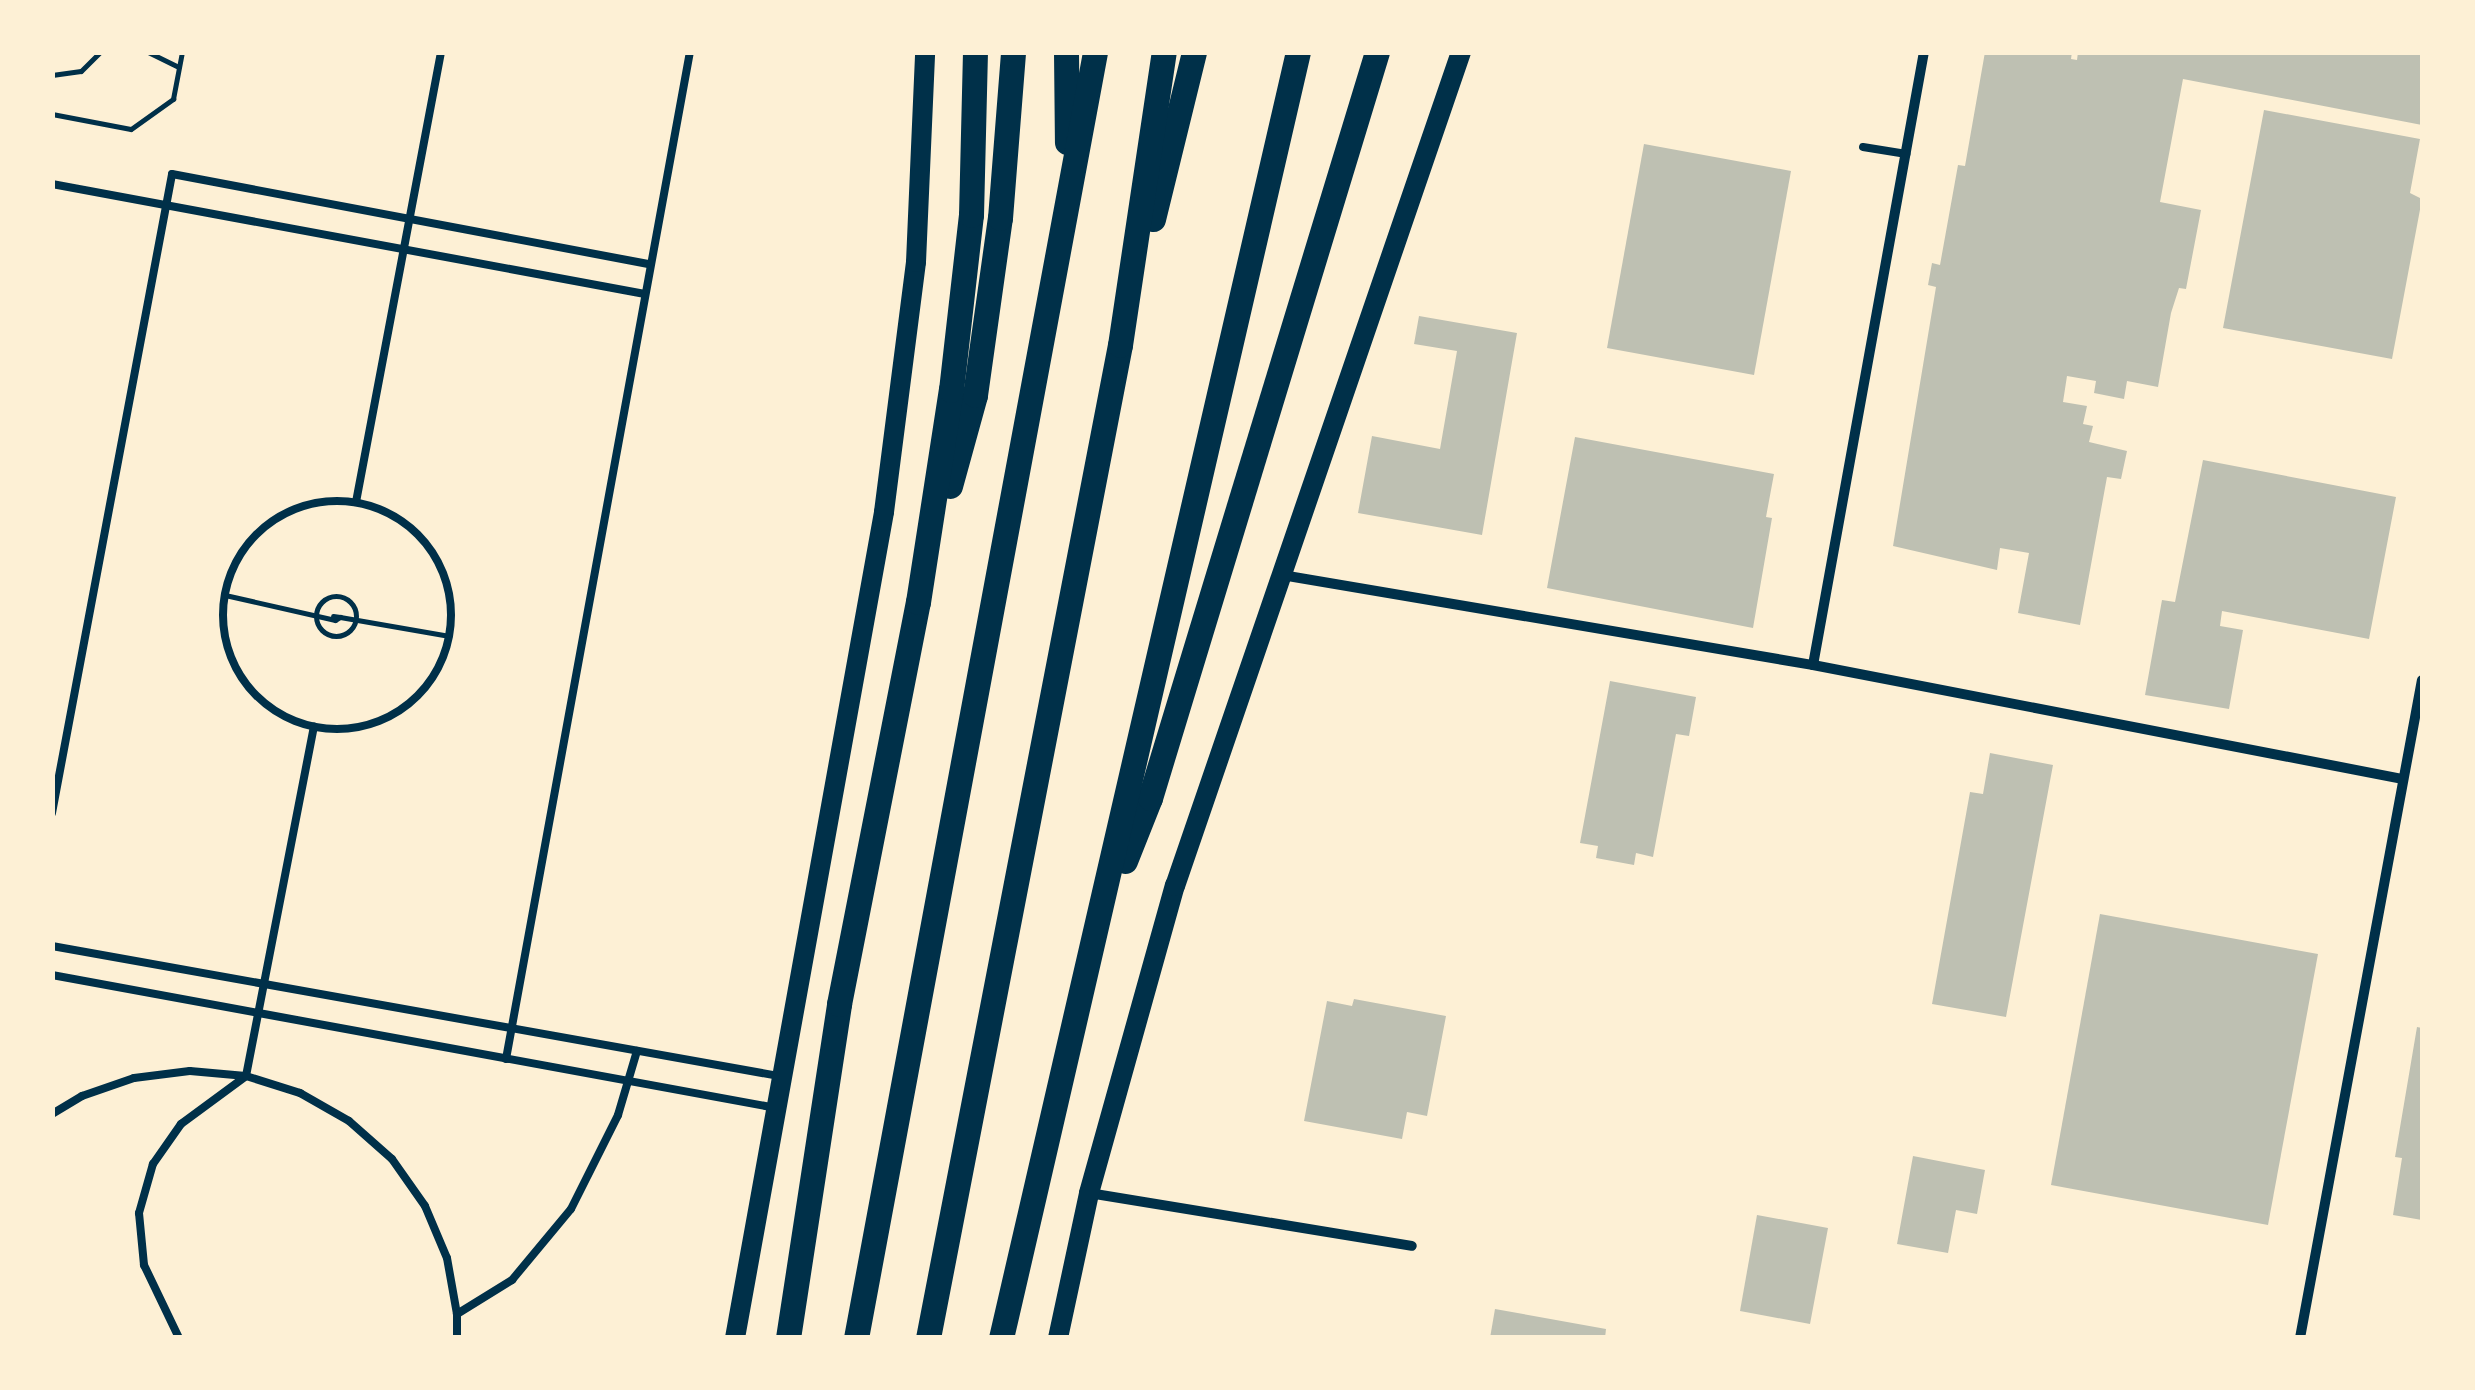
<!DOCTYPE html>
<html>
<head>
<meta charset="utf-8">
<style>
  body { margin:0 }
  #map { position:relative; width:2475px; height:1390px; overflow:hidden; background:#fdf0d5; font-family:Helvetica,sans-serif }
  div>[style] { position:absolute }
  .building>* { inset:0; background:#bec0b2 }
  .path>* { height:5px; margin:-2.5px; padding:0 2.5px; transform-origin:2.5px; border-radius:2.5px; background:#003049 }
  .path>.ring { margin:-2.5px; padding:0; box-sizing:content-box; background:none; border:5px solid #003049; border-radius:50% }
  .service>* { height:8px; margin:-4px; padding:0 4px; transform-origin:4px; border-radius:4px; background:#003049 }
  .service>.ring { margin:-4px; padding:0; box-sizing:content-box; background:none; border:8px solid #003049; border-radius:50% }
  .minor>* { height:10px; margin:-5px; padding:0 5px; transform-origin:5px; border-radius:5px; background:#003049 }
  .secondary>* { height:20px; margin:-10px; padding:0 10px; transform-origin:10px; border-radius:10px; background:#003049 }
  .motorway>* { height:25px; margin:-12.5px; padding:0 12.5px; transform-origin:12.5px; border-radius:12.5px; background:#003049 }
  span { translate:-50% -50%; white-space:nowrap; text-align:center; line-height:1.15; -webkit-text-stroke:9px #fdf0d5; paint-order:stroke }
  .frame { position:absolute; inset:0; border:55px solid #fdf0d5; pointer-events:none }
</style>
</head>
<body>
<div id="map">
  <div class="building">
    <i style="clip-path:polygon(1985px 52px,2072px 52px,2071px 59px,2077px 60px,2078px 52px,2422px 52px,2422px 125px,2183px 79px,2160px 202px,2201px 210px,2186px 289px,2179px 288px,2171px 313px,2158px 387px,2127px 381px,2124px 399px,2094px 393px,2096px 381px,2067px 376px,2063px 402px,2087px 406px,2083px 424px,2093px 426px,2089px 442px,2127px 451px,2121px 479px,2107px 477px,2080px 625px,2018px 613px,2029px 553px,2000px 548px,1997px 570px,1893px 546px,1936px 287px,1928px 285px,1932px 263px,1940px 265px,1958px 165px,1965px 166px)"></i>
    <i style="clip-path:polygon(2264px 110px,2420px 139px,2410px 193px,2422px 199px,2392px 359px,2223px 328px)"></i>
    <i style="clip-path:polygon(1644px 144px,1791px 171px,1754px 375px,1607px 348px)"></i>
    <i style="clip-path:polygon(1419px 316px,1517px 333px,1482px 535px,1358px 513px,1372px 436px,1440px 449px,1457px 351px,1414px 344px)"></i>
    <i style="clip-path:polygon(1575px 437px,1774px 474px,1766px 517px,1772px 518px,1753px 628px,1547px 588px)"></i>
    <i style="clip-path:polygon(2203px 460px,2396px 497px,2369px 639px,2222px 611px,2220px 626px,2243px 630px,2229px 709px,2145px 695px,2162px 600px,2175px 602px)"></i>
    <i style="clip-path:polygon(1610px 681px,1696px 697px,1689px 736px,1676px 734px,1653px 857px,1636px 853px,1634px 865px,1596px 858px,1598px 846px,1580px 843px)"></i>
    <i style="clip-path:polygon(1990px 753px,2053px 765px,2006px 1017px,1932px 1004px,1970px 792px,1983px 794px)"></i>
    <i style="clip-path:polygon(2100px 914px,2318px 954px,2268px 1225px,2051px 1185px)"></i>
    <i style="clip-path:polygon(1354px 999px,1446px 1016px,1427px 1116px,1407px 1112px,1402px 1139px,1304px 1121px,1327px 1001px,1352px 1006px)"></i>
    <i style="clip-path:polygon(2417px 1027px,2422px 1028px,2422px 1220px,2393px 1215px,2402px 1158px,2395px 1157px)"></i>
    <i style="clip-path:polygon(1913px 1156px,1985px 1170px,1977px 1214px,1956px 1210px,1948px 1253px,1897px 1244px)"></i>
    <i style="clip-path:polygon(1757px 1215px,1828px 1228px,1810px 1324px,1740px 1311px)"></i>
    <i style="clip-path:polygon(1495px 1309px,1606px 1329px,1605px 1338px,1490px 1338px)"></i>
  </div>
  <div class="path">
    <i style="left:148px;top:52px;width:34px;rotate:26deg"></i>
    <i style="left:52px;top:75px;width:29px;rotate:-8deg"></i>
    <i style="left:81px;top:71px;width:27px;rotate:-45deg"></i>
    <i style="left:52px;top:114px;width:80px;rotate:10.8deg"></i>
    <i style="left:131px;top:129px;width:52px;rotate:-35.5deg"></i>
    <i style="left:173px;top:99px;width:48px;rotate:-79.2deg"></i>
    <i style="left:225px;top:595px;width:113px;rotate:12.8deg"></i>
    <i style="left:335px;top:620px;width:6px;rotate:-31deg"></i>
    <i style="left:340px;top:617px;width:7px;rotate:-172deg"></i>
    <i class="ring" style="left:316px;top:596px;width:35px;height:35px"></i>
    <i style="left:340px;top:617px;width:111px;rotate:9.9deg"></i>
  </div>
  <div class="service">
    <i style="left:1863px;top:147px;width:44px;rotate:9.2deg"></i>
    <i style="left:52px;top:184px;width:603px;rotate:10.51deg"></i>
    <i class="ring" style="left:223px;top:501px;width:220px;height:220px"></i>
    <i style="left:356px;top:502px;width:458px;rotate:-79.3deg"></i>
    <i style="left:52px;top:813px;width:650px;rotate:-79.36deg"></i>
    <i style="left:172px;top:174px;width:486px;rotate:10.7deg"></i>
    <i style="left:52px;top:946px;width:739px;rotate:10.14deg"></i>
    <i style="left:52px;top:975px;width:736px;rotate:10.41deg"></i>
    <i style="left:506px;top:1059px;width:1024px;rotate:-79.65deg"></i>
    <i style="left:52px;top:1114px;width:35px;rotate:-31deg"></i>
    <i style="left:82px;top:1096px;width:55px;rotate:-19.1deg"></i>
    <i style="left:134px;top:1078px;width:56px;rotate:-7.1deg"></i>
    <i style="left:190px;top:1071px;width:56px;rotate:5.1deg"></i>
    <i style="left:246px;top:1076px;width:57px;rotate:17.5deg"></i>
    <i style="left:300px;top:1093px;width:56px;rotate:29.7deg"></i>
    <i style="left:349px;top:1121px;width:57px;rotate:41.5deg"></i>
    <i style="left:392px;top:1159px;width:57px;rotate:54.9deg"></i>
    <i style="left:425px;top:1206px;width:56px;rotate:67.1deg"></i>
    <i style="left:447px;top:1258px;width:57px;rotate:79.9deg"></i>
    <i style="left:457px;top:1314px;width:24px;rotate:90deg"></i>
    <i style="left:457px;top:1314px;width:65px;rotate:-31.7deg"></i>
    <i style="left:512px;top:1280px;width:92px;rotate:-50.3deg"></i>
    <i style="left:571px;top:1209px;width:105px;rotate:-63.4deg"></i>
    <i style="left:618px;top:1115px;width:67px;rotate:-73.5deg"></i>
    <i style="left:179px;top:1338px;width:81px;rotate:-115.6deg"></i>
    <i style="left:144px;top:1265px;width:52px;rotate:-95.5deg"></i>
    <i style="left:139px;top:1213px;width:51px;rotate:-74.1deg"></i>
    <i style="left:153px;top:1164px;width:49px;rotate:-55deg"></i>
    <i style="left:181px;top:1124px;width:81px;rotate:-36.4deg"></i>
    <i style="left:246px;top:1076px;width:356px;rotate:-79deg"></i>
  </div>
  <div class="minor">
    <i style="left:1282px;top:575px;width:539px;rotate:9.62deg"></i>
    <i style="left:1813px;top:665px;width:601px;rotate:10.94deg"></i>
    <i style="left:1813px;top:665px;width:623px;rotate:-79.74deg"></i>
    <i style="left:1089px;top:1193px;width:327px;rotate:9.3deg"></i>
    <i style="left:2300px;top:1338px;width:669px;rotate:-79.5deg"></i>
  </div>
  <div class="secondary">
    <i style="left:735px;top:1338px;width:839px;rotate:-79.77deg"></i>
    <i style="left:884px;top:512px;width:252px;rotate:-82.7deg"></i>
    <i style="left:916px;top:262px;width:210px;rotate:-87.5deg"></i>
    <i style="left:1058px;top:1338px;width:148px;rotate:-77.9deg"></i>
    <i style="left:1089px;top:1193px;width:319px;rotate:-74.4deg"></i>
    <i style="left:1175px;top:886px;width:882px;rotate:-71.07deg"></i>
  </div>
  <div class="motorway">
    <i style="left:1066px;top:52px;width:90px;rotate:89.4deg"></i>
    <i style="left:1153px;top:219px;width:172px;rotate:-76.2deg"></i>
    <i style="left:950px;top:486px;width:94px;rotate:-74.6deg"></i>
    <i style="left:975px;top:395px;width:179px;rotate:-82deg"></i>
    <i style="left:1000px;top:218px;width:167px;rotate:-85.5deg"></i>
    <i style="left:1125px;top:861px;width:68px;rotate:-68.4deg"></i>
    <i style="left:1150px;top:798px;width:780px;rotate:-73.08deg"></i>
    <i style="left:788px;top:1338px;width:338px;rotate:-81.3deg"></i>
    <i style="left:839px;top:1004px;width:410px;rotate:-78.9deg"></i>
    <i style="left:918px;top:602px;width:215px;rotate:-81.2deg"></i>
    <i style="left:951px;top:390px;width:176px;rotate:-83.5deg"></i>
    <i style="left:971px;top:215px;width:163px;rotate:-88.6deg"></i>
    <i style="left:856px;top:1338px;width:1308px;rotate:-79.47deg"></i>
    <i style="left:928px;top:1338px;width:1011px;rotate:-79.06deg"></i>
    <i style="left:1120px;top:345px;width:296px;rotate:-81.5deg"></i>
    <i style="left:1001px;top:1338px;width:1320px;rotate:-77deg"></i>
  </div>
  <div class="frame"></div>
</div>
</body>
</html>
